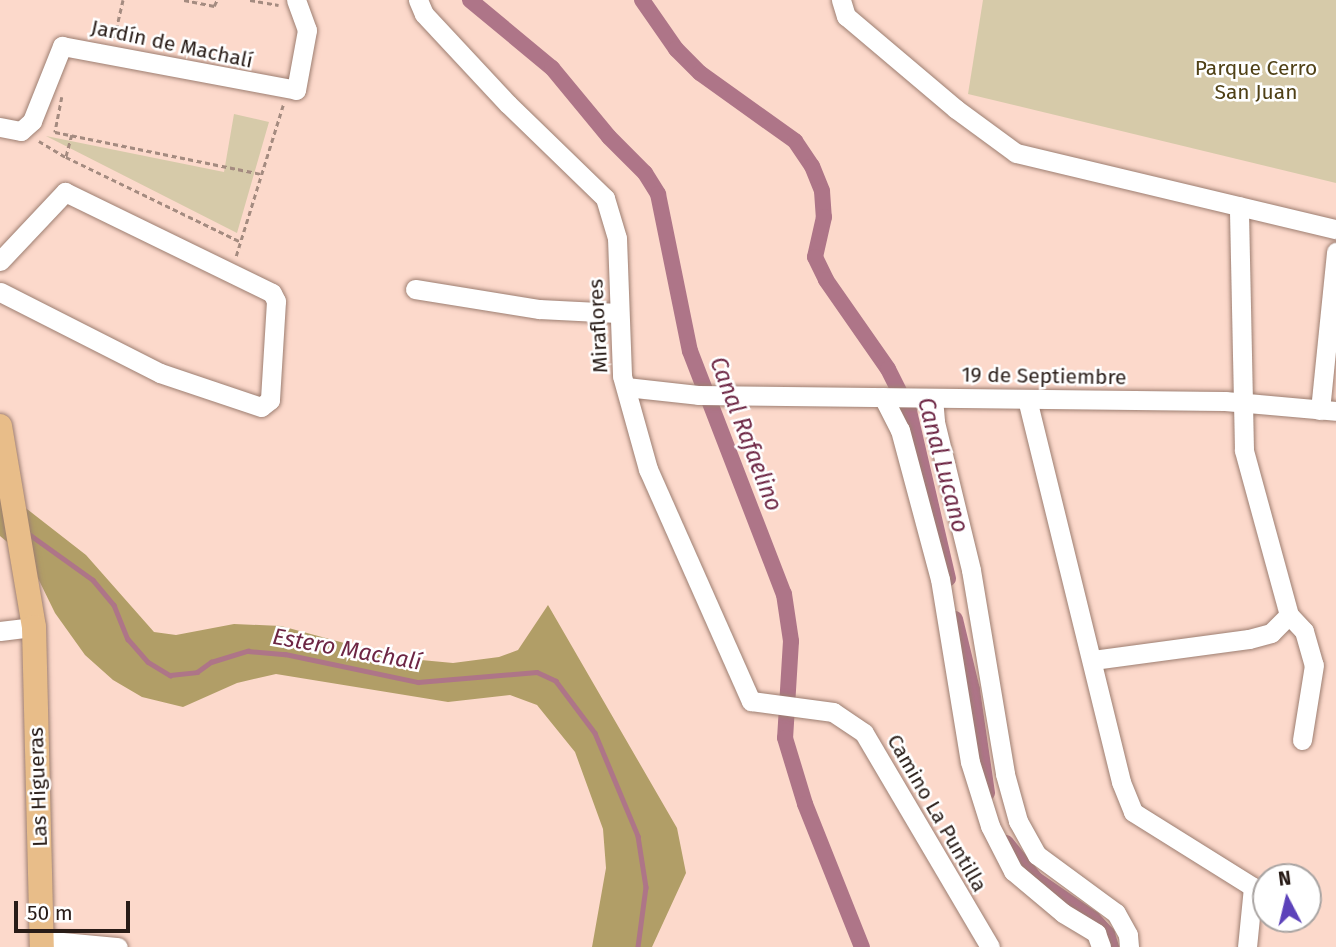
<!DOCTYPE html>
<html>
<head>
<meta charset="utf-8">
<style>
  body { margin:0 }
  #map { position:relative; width:1336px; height:947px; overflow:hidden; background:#fcd9cb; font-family:"Fira Sans",sans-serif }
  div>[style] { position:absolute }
  .green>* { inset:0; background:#d6caa9 }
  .forest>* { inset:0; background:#b19e67 }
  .stream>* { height:4.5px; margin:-2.25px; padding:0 2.25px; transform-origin:2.25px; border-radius:2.25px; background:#ae7588 }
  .canal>* { height:16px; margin:-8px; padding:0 8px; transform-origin:8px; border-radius:8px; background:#ae7588 }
  .path>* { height:2.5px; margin-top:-1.25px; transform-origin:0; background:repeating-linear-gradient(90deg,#a48b80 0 5px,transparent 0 8.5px) }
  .roads { filter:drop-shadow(0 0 2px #9d7e71) drop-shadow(0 0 2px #9d7e71) }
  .minor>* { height:19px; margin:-9.5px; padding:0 9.5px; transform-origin:9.5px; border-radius:9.5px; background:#fff }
  .major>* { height:24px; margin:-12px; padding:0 12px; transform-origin:12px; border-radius:12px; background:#e8bd89 }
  span { translate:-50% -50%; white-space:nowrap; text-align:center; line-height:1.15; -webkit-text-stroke:5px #fff; paint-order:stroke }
  .street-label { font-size:21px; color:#281c17 }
  .park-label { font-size:21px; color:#4f4015 }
  .water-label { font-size:23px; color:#6d2644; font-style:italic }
  .north { position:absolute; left:1252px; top:863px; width:70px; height:70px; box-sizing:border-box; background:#fff; border:2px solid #a9a4a2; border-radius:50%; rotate:353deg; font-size:19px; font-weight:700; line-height:28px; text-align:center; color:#281c17 }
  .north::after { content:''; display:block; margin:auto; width:24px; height:32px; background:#5c42ba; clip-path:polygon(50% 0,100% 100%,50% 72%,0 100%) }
  .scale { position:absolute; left:14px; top:901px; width:116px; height:32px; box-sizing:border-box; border:4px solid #281c17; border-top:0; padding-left:9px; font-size:21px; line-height:24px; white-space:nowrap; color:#281c17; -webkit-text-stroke:5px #fff; paint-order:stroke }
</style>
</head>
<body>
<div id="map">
  <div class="green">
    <i style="clip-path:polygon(983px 0,1336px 0,1336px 183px,968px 94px)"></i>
    <i style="clip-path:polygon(234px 114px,269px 122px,237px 233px,46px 136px,224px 172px)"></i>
  </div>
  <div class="forest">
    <i style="clip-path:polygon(0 488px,86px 555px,154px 632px,176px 635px,234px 624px,281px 626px,400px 658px,453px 663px,499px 657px,518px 650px,548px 605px,677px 828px,686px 873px,652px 947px,592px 947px,606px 868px,603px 829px,575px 752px,537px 705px,510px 695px,448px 702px,276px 674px,237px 683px,183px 707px,142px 697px,113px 680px,85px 655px,55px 613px,29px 560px,0 536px)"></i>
  </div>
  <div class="stream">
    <i style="left:29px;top:534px;width:79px;rotate:35.7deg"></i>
    <i style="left:93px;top:580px;width:33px;rotate:50deg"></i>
    <i style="left:114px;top:605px;width:37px;rotate:68deg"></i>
    <i style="left:128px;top:639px;width:30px;rotate:49deg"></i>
    <i style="left:148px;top:662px;width:26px;rotate:31deg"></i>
    <i style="left:170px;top:675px;width:27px;rotate:-6deg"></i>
    <i style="left:197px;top:672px;width:17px;rotate:-36deg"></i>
    <i style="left:211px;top:662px;width:39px;rotate:-17deg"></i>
    <i style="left:248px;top:651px;width:37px;rotate:5deg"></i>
    <i style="left:285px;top:654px;width:136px;rotate:11.9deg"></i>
    <i style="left:418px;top:682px;width:119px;rotate:-4.8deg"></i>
    <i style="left:537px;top:672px;width:21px;rotate:25deg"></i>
    <i style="left:556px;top:681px;width:65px;rotate:53.1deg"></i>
    <i style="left:595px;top:733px;width:112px;rotate:67.3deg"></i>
    <i style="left:638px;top:836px;width:52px;rotate:81.1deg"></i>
    <i style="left:646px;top:887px;width:61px;rotate:97.6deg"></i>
  </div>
  <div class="canal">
    <i style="left:470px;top:0;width:107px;rotate:39.7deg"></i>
    <i style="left:552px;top:68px;width:89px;rotate:50.4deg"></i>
    <i style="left:609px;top:137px;width:51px;rotate:45deg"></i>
    <i style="left:645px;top:173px;width:25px;rotate:58deg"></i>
    <i style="left:658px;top:194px;width:160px;rotate:78.5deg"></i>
    <i style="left:690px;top:351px;width:261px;rotate:68.9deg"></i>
    <i style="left:784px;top:594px;width:48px;rotate:81.5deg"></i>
    <i style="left:791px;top:641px;width:97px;rotate:93.5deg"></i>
    <i style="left:785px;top:738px;width:69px;rotate:73.1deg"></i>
    <i style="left:805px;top:804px;width:154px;rotate:68.3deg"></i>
    <i style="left:642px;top:0;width:60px;rotate:55.2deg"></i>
    <i style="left:676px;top:49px;width:34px;rotate:45deg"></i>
    <i style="left:700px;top:73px;width:117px;rotate:35.6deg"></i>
    <i style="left:795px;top:141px;width:30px;rotate:56deg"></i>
    <i style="left:812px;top:166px;width:27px;rotate:68deg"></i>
    <i style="left:822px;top:191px;width:26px;rotate:86deg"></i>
    <i style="left:824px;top:217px;width:41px;rotate:102.7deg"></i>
    <i style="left:815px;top:257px;width:25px;rotate:64deg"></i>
    <i style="left:826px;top:280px;width:108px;rotate:55.1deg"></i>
    <i style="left:888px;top:369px;width:47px;rotate:63.4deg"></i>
    <i style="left:909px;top:411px;width:172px;rotate:76.9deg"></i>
    <i style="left:955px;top:619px;width:73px;rotate:76.5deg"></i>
    <i style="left:972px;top:690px;width:104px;rotate:81.7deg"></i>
    <i style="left:1006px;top:843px;width:46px;rotate:51.1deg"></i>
    <i style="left:1035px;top:879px;width:70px;rotate:34.6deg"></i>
    <i style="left:1093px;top:919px;width:21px;rotate:47deg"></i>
    <i style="left:1107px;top:934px;width:14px;rotate:73deg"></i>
  </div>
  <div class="path">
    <i style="left:184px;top:0;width:31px;rotate:11deg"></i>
    <i style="left:214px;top:6px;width:7px;rotate:-63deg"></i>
    <i style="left:250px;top:0;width:29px;rotate:10deg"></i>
    <i style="left:114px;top:38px;width:39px;rotate:-77deg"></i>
    <i style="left:62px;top:97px;width:36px;rotate:101deg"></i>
    <i style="left:55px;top:132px;width:210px;rotate:11.5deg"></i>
    <i style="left:72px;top:135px;width:23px;rotate:105deg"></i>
    <i style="left:66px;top:157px;width:195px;rotate:25.9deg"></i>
    <i style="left:39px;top:141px;width:31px;rotate:31deg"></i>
    <i style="left:236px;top:256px;width:158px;rotate:-72.7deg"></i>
  </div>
  <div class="roads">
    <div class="minor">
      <i style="left:418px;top:0;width:15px;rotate:67deg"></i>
      <i style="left:424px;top:14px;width:123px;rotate:47deg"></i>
      <i style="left:508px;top:104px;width:135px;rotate:44.1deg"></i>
      <i style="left:605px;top:198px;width:42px;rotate:73.3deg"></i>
      <i style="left:617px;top:238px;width:138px;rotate:87.9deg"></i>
      <i style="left:622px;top:376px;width:97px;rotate:74.4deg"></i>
      <i style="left:648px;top:469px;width:254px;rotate:66.1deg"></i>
      <i style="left:751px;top:701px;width:83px;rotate:7.6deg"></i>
      <i style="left:833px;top:712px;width:37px;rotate:34deg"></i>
      <i style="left:864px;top:733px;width:248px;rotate:59.5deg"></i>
      <i style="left:841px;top:0;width:17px;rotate:73deg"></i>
      <i style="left:846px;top:16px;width:144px;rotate:40.2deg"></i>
      <i style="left:956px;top:109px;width:74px;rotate:36.3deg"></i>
      <i style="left:1016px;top:153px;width:329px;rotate:13.4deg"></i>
      <i style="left:0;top:127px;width:21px;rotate:11deg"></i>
      <i style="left:21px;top:131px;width:15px;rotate:-42deg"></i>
      <i style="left:32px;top:121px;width:81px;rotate:-68.2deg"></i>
      <i style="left:62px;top:46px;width:238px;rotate:10.6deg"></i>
      <i style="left:296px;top:90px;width:61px;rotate:-79.6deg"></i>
      <i style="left:307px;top:30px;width:32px;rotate:-110deg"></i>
      <i style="left:0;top:261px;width:95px;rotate:-46.7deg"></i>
      <i style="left:65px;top:192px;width:230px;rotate:26deg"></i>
      <i style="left:272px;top:293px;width:9px;rotate:63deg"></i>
      <i style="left:276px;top:301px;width:99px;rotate:93.5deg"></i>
      <i style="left:270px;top:400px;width:11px;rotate:142deg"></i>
      <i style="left:261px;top:407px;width:107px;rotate:-161.4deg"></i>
      <i style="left:160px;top:373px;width:179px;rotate:-153.1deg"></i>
      <i style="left:415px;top:289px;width:126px;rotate:9.2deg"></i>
      <i style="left:539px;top:309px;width:79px;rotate:2.9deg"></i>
      <i style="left:626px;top:387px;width:72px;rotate:6.3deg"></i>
      <i style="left:698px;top:395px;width:527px;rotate:0.65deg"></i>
      <i style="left:1225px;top:401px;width:111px;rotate:5.1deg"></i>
      <i style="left:883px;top:397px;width:37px;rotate:63deg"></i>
      <i style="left:900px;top:430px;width:154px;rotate:75deg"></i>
      <i style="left:940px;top:579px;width:185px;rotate:80.7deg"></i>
      <i style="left:970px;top:762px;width:67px;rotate:72.6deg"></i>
      <i style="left:990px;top:826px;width:51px;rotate:62.9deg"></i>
      <i style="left:1013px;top:871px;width:65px;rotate:40deg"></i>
      <i style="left:1063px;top:913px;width:39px;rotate:31deg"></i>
      <i style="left:1096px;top:933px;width:15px;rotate:70deg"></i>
      <i style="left:933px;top:398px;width:24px;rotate:85deg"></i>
      <i style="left:935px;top:422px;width:152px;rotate:76.3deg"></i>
      <i style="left:971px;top:570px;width:207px;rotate:80.5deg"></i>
      <i style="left:1005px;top:774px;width:49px;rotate:74.5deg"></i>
      <i style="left:1018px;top:821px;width:39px;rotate:61deg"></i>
      <i style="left:1037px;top:855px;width:98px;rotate:36.3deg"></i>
      <i style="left:1116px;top:913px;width:25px;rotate:61deg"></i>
      <i style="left:1128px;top:935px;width:12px;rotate:85deg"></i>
      <i style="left:1027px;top:399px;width:394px;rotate:76.2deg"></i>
      <i style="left:1121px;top:782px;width:32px;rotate:68deg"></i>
      <i style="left:1133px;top:812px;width:142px;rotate:32deg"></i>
      <i style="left:1253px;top:887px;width:60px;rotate:95.7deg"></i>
      <i style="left:1320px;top:410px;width:159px;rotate:-84.2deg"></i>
      <i style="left:1289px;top:615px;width:22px;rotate:47deg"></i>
      <i style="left:1304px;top:631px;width:35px;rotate:74deg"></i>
      <i style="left:1314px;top:665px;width:76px;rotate:99.1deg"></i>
      <i style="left:0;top:631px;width:34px;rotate:-7deg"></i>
      <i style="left:1093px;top:660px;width:157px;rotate:-7.7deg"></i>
      <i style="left:1249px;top:639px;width:23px;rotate:-15deg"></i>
      <i style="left:1271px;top:633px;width:25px;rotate:-45deg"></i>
      <i style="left:1289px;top:615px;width:171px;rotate:-105.3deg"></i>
      <i style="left:1244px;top:450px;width:244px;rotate:-91.2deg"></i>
      <i style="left:42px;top:940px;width:76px;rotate:5.3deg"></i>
    </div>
    <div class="major">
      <i style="left:0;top:426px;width:204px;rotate:80.4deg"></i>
      <i style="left:34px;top:627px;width:320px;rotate:88.6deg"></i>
    </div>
  </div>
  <div class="street-label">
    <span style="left:172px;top:44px;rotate:12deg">Jardín de Machalí</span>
    <span style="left:598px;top:326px;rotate:-93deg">Miraflores</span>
    <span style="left:1044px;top:376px;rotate:1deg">19 de Septiembre</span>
    <span style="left:38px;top:787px;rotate:-92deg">Las Higueras</span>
    <span style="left:937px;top:813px;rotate:60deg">Camino La Puntilla</span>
  </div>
  <div class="park-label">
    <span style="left:1256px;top:80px">Parque Cerro<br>San Juan</span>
  </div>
  <div class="water-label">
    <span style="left:746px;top:434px;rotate:69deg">Canal Rafaelino</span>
    <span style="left:943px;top:465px;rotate:75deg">Canal Lucano</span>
    <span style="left:347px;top:649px;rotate:10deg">Estero Machalí</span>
  </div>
  <div class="north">N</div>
  <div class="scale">50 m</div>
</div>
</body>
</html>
